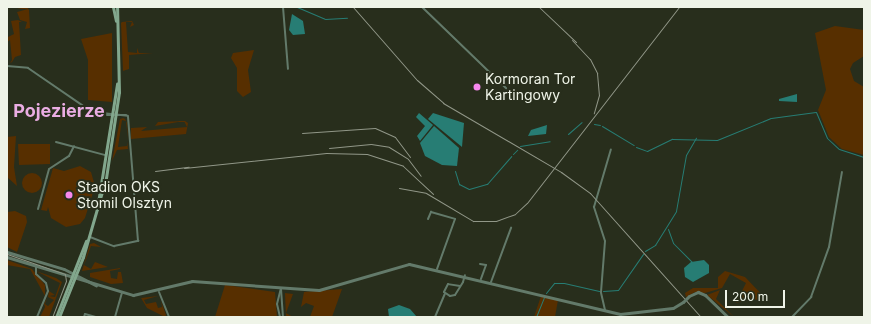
<!DOCTYPE html>
<html>
<head>
<meta charset="utf-8">
<style>
  body { margin:0 }
  #map { position:relative; width:871px; height:324px; overflow:hidden; background:#282e1c; font-family:Inter,sans-serif }
  div>[style] { position:absolute }
  .green>* { inset:0; background:#572f00 }
  .round { border-radius:50% }
  .water>* { inset:0; background:#277d74 }
  .stream>* { height:1px; margin:-0.5px; padding:0 0.5px; transform-origin:0.5px; border-radius:0.5px; background:#277d74 }
  .minor>* { height:2px; margin:-1px; padding:0 1px; transform-origin:1px; border-radius:1px; background:#637a6a }
  .tertiary>* { height:3px; margin:-1.5px; padding:0 1.5px; transform-origin:1.5px; border-radius:1.5px; background:#637a6a }
  .secondary>* { height:3px; margin:-1.5px; padding:0 1.5px; transform-origin:1.5px; border-radius:1.5px; background:#82a78d }
  .tram>* { height:1px; margin:-0.5px; padding:0 0.5px; transform-origin:0.5px; border-radius:0.5px; background:#919788 }
  .rail>* { height:1px; margin:-0.5px; padding:0 0.5px; transform-origin:0.5px; border-radius:0.5px; background:#919788 }
  .tertiary-bridge>* { height:3px; margin:-1.5px; padding:0 1.5px; transform-origin:1.5px; border-radius:1.5px; background:#637a6a }
  .dots>* { width:11px; height:11px; translate:-50% -50%; box-sizing:border-box; border:2px solid #282e1c; border-radius:50% }
  span { translate:-50% -50%; white-space:nowrap; text-align:center; line-height:1.15; -webkit-text-stroke:4px #282e1c; paint-order:stroke }
  .poi-label { font-size:14px; color:#eff4e8 }
  .left { translate:0 -50%; text-align:left }
  .district-label { font-size:18px; color:#eaade3; font-weight:700 }
  .frame { position:absolute; inset:0; border:8px solid #eff4e8; pointer-events:none }
  .scale { position:absolute; left:725px; top:290px; width:60px; height:18px; box-sizing:border-box; border:2px solid #eff4e8; border-top:0; padding-left:5px; font-size:12px; line-height:14px; white-space:nowrap; color:#eff4e8; -webkit-text-stroke:3px #282e1c; paint-order:stroke }
</style>
</head>
<body>
<div id="map">
  <div class="green">
    <i style="clip-path:polygon(27px 7px,29px 10px,30px 28px,25px 29px,27px 22px,20px 20px,17px 12px,28px 9px,17px 9px)"></i>
    <i style="clip-path:polygon(18px 20px,22px 22px,19px 22px,21px 55px,15px 57px,12px 62px,10px 63px,12px 60px,10px 40px,7px 42px,7px 32px,8px 37px,14px 34px,11px 21px)"></i>
    <i style="clip-path:polygon(132px 21px,134px 25px,130px 27px,132px 22px,126px 22px,128px 52px,137px 53px,137px 48px,139px 53px,153px 53px,129px 55px,129px 69px,123px 71px,121px 23px,122px 22px)"></i>
    <i style="clip-path:polygon(835px 26px,864px 30px,864px 56px,853px 63px,850px 69px,854px 81px,864px 87px,864px 155px,842px 149px,829px 137px,818px 110px,826px 90px,815px 33px)"></i>
    <i style="clip-path:polygon(112px 33px,112px 102px,88px 100px,88px 60px,81px 39px)"></i>
    <i style="clip-path:polygon(254px 50px,248px 70px,251px 92px,243px 97px,237px 91px,237px 68px,231px 58px,233px 53px)"></i>
    <i style="clip-path:polygon(123px 118px,125px 119px,127px 123px,128px 140px,126px 121px,122px 120px,118px 147px,127px 146px,127px 142px,128px 149px,117px 150px,112px 161px,120px 119px)"></i>
    <i style="clip-path:polygon(184px 121px,155px 126px,158px 122px,185px 121px,188px 123px,186px 134px,131px 139px,131px 128px,147px 127px,141px 131px,187px 127px)"></i>
    <i style="clip-path:polygon(16px 136px,14px 167px,17px 186px,7px 177px,7px 137px)"></i>
    <i style="clip-path:polygon(18px 144px,50px 144px,50px 164px,19px 165px)"></i>
    <i style="clip-path:polygon(80px 166px,91px 172px,95px 186px,85px 218px,80px 224px,66px 227px,51px 218px,48px 207px,47px 211px,41px 210px,53px 168px,64px 171px)"></i>
    <i class="round" style="left:22px;top:173px;width:20px;height:20px"></i>
    <i style="clip-path:polygon(15px 211px,26px 216px,27px 222px,17px 252px,7px 247px,7px 212px)"></i>
    <i style="clip-path:polygon(94px 243px,101px 247px,91px 246px,84px 265px,91px 269px,95px 262px,108px 267px,82px 271px,90px 244px)"></i>
    <i style="clip-path:polygon(7px 260px,32px 269px,45px 285px,45px 296px,30px 269px,7px 265px)"></i>
    <i style="clip-path:polygon(120px 268px,120px 269px,110px 271px,111px 278px,117px 279px,118px 272px,121px 272px,123px 283px,111px 284px,90px 277px,90px 273px)"></i>
    <i style="clip-path:polygon(36px 271px,56px 278px,62px 282px,49px 317px,40px 317px,45px 307px,44px 304px,47px 298px,45px 304px,48px 306px,54px 300px,48px 297px,49px 291px,55px 295px,49px 296px,55px 297px,60px 283px)"></i>
    <i style="clip-path:polygon(725px 271px,745px 277px,768px 301px,751px 299px,736px 303px,746px 283px,730px 274px,722px 288px,705px 293px,695px 292px,686px 297px,685px 293px,693px 288px,718px 288px,718px 277px)"></i>
    <i style="clip-path:polygon(225px 285px,275px 292px,277px 317px,215px 317px)"></i>
    <i style="clip-path:polygon(342px 289px,332px 317px,310px 317px,314px 306px,306px 303px,301px 307px,304px 292px)"></i>
    <i style="clip-path:polygon(720px 290px,716px 299px,734px 317px,707px 295px)"></i>
    <i style="clip-path:polygon(285px 293px,293px 294px,286px 313px,293px 317px,286px 317px)"></i>
    <i style="clip-path:polygon(158px 296px,144px 300px,146px 304px,156px 302px,158px 308px,162px 307px,161px 301px,166px 315px,165px 317px,147px 308px,141px 298px)"></i>
    <i style="clip-path:polygon(541px 296px,558px 300px,555px 317px,534px 317px)"></i>
  </div>
  <div class="water">
    <i style="clip-path:polygon(292px 14px,303px 21px,305px 34px,293px 35px,289px 30px)"></i>
    <i style="clip-path:polygon(797px 94px,797px 102px,779px 101px,779px 99px)"></i>
    <i style="clip-path:polygon(419px 113px,433px 125px,420px 141px,417px 136px,425px 126px,416px 117px)"></i>
    <i style="clip-path:polygon(433px 113px,464px 123px,462px 147px,428px 119px)"></i>
    <i style="clip-path:polygon(547px 125px,546px 134px,528px 136px,531px 130px)"></i>
    <i style="clip-path:polygon(434px 126px,459px 148px,457px 166px,442px 165px,425px 156px,420px 143px)"></i>
    <i style="clip-path:polygon(704px 260px,709px 265px,709px 273px,693px 282px,685px 277px,684px 268px,691px 262px)"></i>
    <i style="clip-path:polygon(399px 305px,410px 309px,417px 317px,389px 317px,388px 309px)"></i>
  </div>
  <div class="stream">
    <i style="left:297px;top:7px;width:30px;rotate:23deg"></i>
    <i style="left:325px;top:19px;width:22px;rotate:-3deg"></i>
    <i style="left:594px;top:124px;width:6px;rotate:9deg"></i>
    <i style="left:602px;top:126px;width:37px;rotate:31deg"></i>
    <i style="left:568px;top:134px;width:18px;rotate:-41deg"></i>
    <i style="left:520px;top:146px;width:30px;rotate:-9deg"></i>
    <i style="left:636px;top:147px;width:12px;rotate:20deg"></i>
    <i style="left:647px;top:151px;width:28px;rotate:-26deg"></i>
    <i style="left:672px;top:139px;width:45px;rotate:1.3deg"></i>
    <i style="left:717px;top:140px;width:58px;rotate:-22.2deg"></i>
    <i style="left:771px;top:118px;width:45px;rotate:-7.6deg"></i>
    <i style="left:816px;top:112px;width:28px;rotate:67deg"></i>
    <i style="left:827px;top:138px;width:16px;rotate:43deg"></i>
    <i style="left:839px;top:149px;width:26px;rotate:18deg"></i>
    <i style="left:513px;top:154px;width:6px;rotate:-45deg"></i>
    <i style="left:455px;top:171px;width:14px;rotate:73deg"></i>
    <i style="left:459px;top:184px;width:11px;rotate:27deg"></i>
    <i style="left:469px;top:189px;width:19px;rotate:-16deg"></i>
    <i style="left:487px;top:184px;width:37px;rotate:-49deg"></i>
    <i style="left:668px;top:229px;width:15px;rotate:70deg"></i>
    <i style="left:673px;top:243px;width:27px;rotate:45deg"></i>
    <i style="left:645px;top:251px;width:12px;rotate:-31deg"></i>
    <i style="left:655px;top:245px;width:40px;rotate:-58deg"></i>
    <i style="left:676px;top:211px;width:57px;rotate:-79.9deg"></i>
    <i style="left:686px;top:155px;width:20px;rotate:-60deg"></i>
    <i style="left:603px;top:291px;width:15px;rotate:-4deg"></i>
    <i style="left:618px;top:290px;width:44px;rotate:-55.2deg"></i>
    <i style="left:546px;top:293px;width:13px;rotate:-51deg"></i>
    <i style="left:554px;top:283px;width:10px"></i>
    <i style="left:564px;top:283px;width:36px;rotate:13deg"></i>
    <i style="left:536px;top:317px;width:22px;rotate:-68deg"></i>
  </div>
  <div class="minor">
    <i style="left:283px;top:7px;width:62px;rotate:85.4deg"></i>
    <i style="left:422px;top:7px;width:117px;rotate:44deg"></i>
    <i style="left:7px;top:66px;width:21px;rotate:5deg"></i>
    <i style="left:28px;top:68px;width:78px;rotate:34.5deg"></i>
    <i style="left:92px;top:112px;width:36px;rotate:6deg"></i>
    <i style="left:107px;top:115px;width:19px"></i>
    <i style="left:56px;top:142px;width:51px;rotate:14.9deg"></i>
    <i style="left:38px;top:209px;width:41px;rotate:-74.6deg"></i>
    <i style="left:49px;top:169px;width:24px;rotate:-33deg"></i>
    <i style="left:69px;top:156px;width:11px;rotate:-63deg"></i>
    <i style="left:428px;top:219px;width:8px;rotate:-67deg"></i>
    <i style="left:431px;top:212px;width:25px;rotate:16deg"></i>
    <i style="left:455px;top:219px;width:53px;rotate:109.8deg"></i>
    <i style="left:90px;top:237px;width:26px;rotate:21deg"></i>
    <i style="left:114px;top:246px;width:25px;rotate:-12deg"></i>
    <i style="left:138px;top:241px;width:125px;rotate:-94.6deg"></i>
    <i style="left:480px;top:264px;width:6px;rotate:9deg"></i>
    <i style="left:486px;top:265px;width:15px;rotate:110deg"></i>
    <i style="left:36px;top:265px;width:9px;rotate:90deg"></i>
    <i style="left:36px;top:274px;width:13px;rotate:42deg"></i>
    <i style="left:46px;top:283px;width:8px;rotate:76deg"></i>
    <i style="left:48px;top:291px;width:28px;rotate:113deg"></i>
    <i style="left:491px;top:282px;width:58px;rotate:-69.7deg"></i>
    <i style="left:460px;top:286px;width:12px;rotate:-171deg"></i>
    <i style="left:448px;top:284px;width:9px;rotate:117deg"></i>
    <i style="left:444px;top:292px;width:7px;rotate:34deg"></i>
    <i style="left:450px;top:296px;width:5px;rotate:-11deg"></i>
    <i style="left:455px;top:295px;width:15px;rotate:-58deg"></i>
    <i style="left:463px;top:282px;width:7px;rotate:-74deg"></i>
    <i style="left:281px;top:289px;width:28px;rotate:86deg"></i>
    <i style="left:159px;top:292px;width:27px;rotate:68deg"></i>
    <i style="left:605px;top:310px;width:18px;rotate:-103deg"></i>
    <i style="left:601px;top:292px;width:51px;rotate:-85.5deg"></i>
    <i style="left:605px;top:241px;width:36px;rotate:-108deg"></i>
    <i style="left:594px;top:207px;width:60px;rotate:-73.7deg"></i>
    <i style="left:84px;top:317px;width:3px;rotate:-72deg"></i>
    <i style="left:85px;top:314px;width:11px;rotate:15deg"></i>
    <i style="left:115px;top:317px;width:25px;rotate:-74deg"></i>
    <i style="left:280px;top:317px;width:13px;rotate:-103deg"></i>
    <i style="left:277px;top:304px;width:16px;rotate:-76deg"></i>
    <i style="left:435px;top:317px;width:25px;rotate:-67deg"></i>
    <i style="left:792px;top:317px;width:28px;rotate:-46deg"></i>
    <i style="left:811px;top:297px;width:53px;rotate:-70.2deg"></i>
    <i style="left:829px;top:247px;width:76px;rotate:-80.2deg"></i>
  </div>
  <div class="tertiary">
    <i style="left:7px;top:252px;width:59px;rotate:16.6deg"></i>
    <i style="left:64px;top:269px;width:36px;rotate:27deg"></i>
    <i style="left:7px;top:257px;width:132px;rotate:16.8deg"></i>
    <i style="left:133px;top:295px;width:61px;rotate:-13.3deg"></i>
    <i style="left:192px;top:281px;width:127px;rotate:4.1deg"></i>
    <i style="left:319px;top:290px;width:94px;rotate:-16.1deg"></i>
    <i style="left:409px;top:264px;width:217px;rotate:13.3deg"></i>
    <i style="left:620px;top:314px;width:53px;rotate:-6.5deg"></i>
    <i style="left:673px;top:308px;width:12px;rotate:-31deg"></i>
    <i style="left:689px;top:296px;width:10px;rotate:-24deg"></i>
    <i style="left:698px;top:292px;width:8px;rotate:23deg"></i>
    <i style="left:705px;top:295px;width:32px;rotate:44deg"></i>
  </div>
  <div class="secondary">
    <i style="left:113px;top:7px;width:14px;rotate:78deg"></i>
    <i style="left:97px;top:209px;width:127px;rotate:-80.9deg"></i>
    <i style="left:56px;top:317px;width:82px;rotate:-68.5deg"></i>
    <i style="left:59px;top:317px;width:65px;rotate:-68.2deg"></i>
    <i style="left:83px;top:257px;width:82px;rotate:-73.8deg"></i>
    <i style="left:106px;top:178px;width:87px;rotate:-81.4deg"></i>
    <i style="left:119px;top:92px;width:85px;rotate:-91.3deg"></i>
  </div>
  <div class="tram">
    <i style="left:7px;top:254px;width:61px;rotate:19deg"></i>
    <i style="left:65px;top:274px;width:7px;rotate:82deg"></i>
    <i style="left:66px;top:281px;width:39px;rotate:111deg"></i>
  </div>
  <div class="rail">
    <i style="left:353px;top:7px;width:97px;rotate:48.8deg"></i>
    <i style="left:417px;top:80px;width:35px;rotate:41deg"></i>
    <i style="left:443px;top:103px;width:137px;rotate:30.3deg"></i>
    <i style="left:561px;top:172px;width:36px;rotate:36deg"></i>
    <i style="left:590px;top:193px;width:166px;rotate:48.2deg"></i>
    <i style="left:539px;top:7px;width:51px;rotate:43.4deg"></i>
    <i style="left:572px;top:40px;width:26px;rotate:47deg"></i>
    <i style="left:590px;top:59px;width:16px;rotate:63deg"></i>
    <i style="left:597px;top:73px;width:22px;rotate:85deg"></i>
    <i style="left:599px;top:95px;width:19px;rotate:106deg"></i>
    <i style="left:302px;top:133px;width:73px;rotate:-3.9deg"></i>
    <i style="left:375px;top:128px;width:22px;rotate:24deg"></i>
    <i style="left:395px;top:137px;width:25px;rotate:53deg"></i>
    <i style="left:329px;top:148px;width:42px;rotate:-5.4deg"></i>
    <i style="left:371px;top:144px;width:18px;rotate:9deg"></i>
    <i style="left:389px;top:147px;width:22px;rotate:32deg"></i>
    <i style="left:408px;top:159px;width:21px;rotate:53deg"></i>
    <i style="left:184px;top:168px;width:143px;rotate:-6deg"></i>
    <i style="left:326px;top:153px;width:41px;rotate:1.4deg"></i>
    <i style="left:367px;top:154px;width:38px;rotate:18deg"></i>
    <i style="left:403px;top:166px;width:41px;rotate:43deg"></i>
    <i style="left:155px;top:171px;width:34px;rotate:-7deg"></i>
    <i style="left:399px;top:188px;width:27px;rotate:10deg"></i>
    <i style="left:426px;top:193px;width:55px;rotate:30.8deg"></i>
    <i style="left:473px;top:221px;width:23px"></i>
    <i style="left:496px;top:221px;width:20px;rotate:-20deg"></i>
    <i style="left:515px;top:214px;width:16px;rotate:-43deg"></i>
    <i style="left:527px;top:203px;width:248px;rotate:-52.2deg"></i>
  </div>
  <div class="tertiary-bridge">
    <i style="left:683px;top:302px;width:8px;rotate:-45deg"></i>
  </div>
  <div class="dots">
    <i style="left:477px;top:87px;background:#f688ed"></i>
    <i style="left:69px;top:195px;background:#f688ed"></i>
  </div>
  <div class="poi-label">
    <span class="left" style="left:485px;top:87px">Kormoran Tor<br>Kartingowy</span>
    <span class="left" style="left:77px;top:195px">Stadion OKS<br>Stomil Olsztyn</span>
  </div>
  <div class="district-label">
    <span style="left:59px;top:111px">Pojezierze</span>
  </div>
  <div class="frame"></div>
  <div class="scale">200 m</div>
</div>
</body>
</html>
